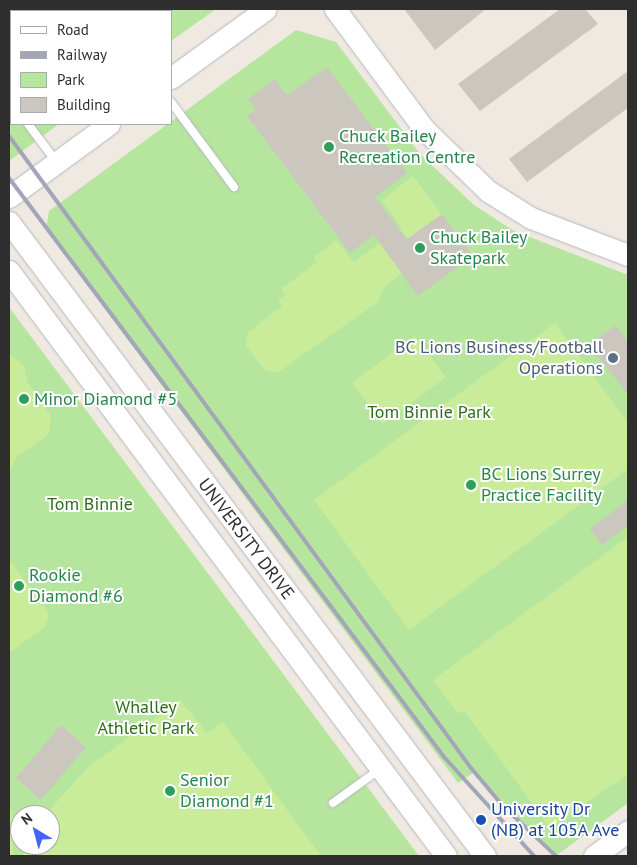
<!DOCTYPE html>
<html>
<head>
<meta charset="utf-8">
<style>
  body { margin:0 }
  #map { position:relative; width:637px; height:865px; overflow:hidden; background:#efe9e1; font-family:"PT Sans",sans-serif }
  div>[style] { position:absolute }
  .green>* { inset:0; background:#b6e59e }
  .pitch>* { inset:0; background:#c9ec9a }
  .building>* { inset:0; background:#cbc7bf }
  .roads { filter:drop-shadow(0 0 1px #b4b7c1) drop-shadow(0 0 1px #b4b7c1) }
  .lane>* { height:8px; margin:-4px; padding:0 4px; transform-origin:4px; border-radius:4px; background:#fff }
  .secondary>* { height:21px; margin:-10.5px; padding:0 10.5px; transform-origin:10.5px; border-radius:10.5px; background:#fff }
  .rail>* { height:4px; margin:-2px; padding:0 2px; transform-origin:2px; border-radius:2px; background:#a3a6b8 }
  .dots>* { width:14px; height:14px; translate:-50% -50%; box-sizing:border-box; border:2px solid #fff; border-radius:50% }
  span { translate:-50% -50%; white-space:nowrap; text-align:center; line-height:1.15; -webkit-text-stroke:4px #fff; paint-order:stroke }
  .leisure-label { font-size:18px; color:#27864d }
  .left { translate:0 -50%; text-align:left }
  .service-label { font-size:18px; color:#4e5e75 }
  .right { translate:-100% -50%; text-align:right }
  .park-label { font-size:18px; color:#2c6e1b }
  .street-label { font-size:18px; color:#2e2e2e }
  .transit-label { font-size:18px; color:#164399 }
  .frame { position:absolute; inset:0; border:10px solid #2e2e2e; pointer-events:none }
  .legend { position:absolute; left:10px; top:10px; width:162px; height:115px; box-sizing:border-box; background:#fff; border:1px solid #ababab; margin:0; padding:6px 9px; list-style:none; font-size:15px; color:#2e2e2e }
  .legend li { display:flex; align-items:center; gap:10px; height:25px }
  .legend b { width:25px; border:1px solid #ababab }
  .north { position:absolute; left:10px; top:805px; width:50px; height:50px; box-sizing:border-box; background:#fff; border:1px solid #ababab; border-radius:50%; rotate:323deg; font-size:14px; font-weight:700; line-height:20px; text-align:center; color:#2e2e2e }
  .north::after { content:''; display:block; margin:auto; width:18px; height:22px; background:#4264fb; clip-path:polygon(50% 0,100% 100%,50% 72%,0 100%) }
</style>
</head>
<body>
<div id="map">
  <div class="green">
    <i style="clip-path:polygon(9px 9px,216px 9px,171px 41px,171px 11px,11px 11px,11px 124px,59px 124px,9px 161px)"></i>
    <i style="clip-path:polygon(296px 30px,336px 42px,420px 154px,474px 205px,514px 231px,628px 275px,628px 803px,557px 855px,473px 773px,458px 783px,46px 230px,49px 211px)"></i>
    <i style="clip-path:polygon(evenodd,9px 307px,419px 856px,9px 856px,9px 307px,20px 815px,50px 815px,50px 845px,20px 845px,20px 815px)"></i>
  </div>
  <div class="pitch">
    <i style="clip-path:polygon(413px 176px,473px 256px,402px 273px,385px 287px,378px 302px,277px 373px,265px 370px,245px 344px,248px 332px,282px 306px,278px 300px,285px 295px,281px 289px,317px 262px,314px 257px,336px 240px,354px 262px,401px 227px,382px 200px)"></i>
    <i style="clip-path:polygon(555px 323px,628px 423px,628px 469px,409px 630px,314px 500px)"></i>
    <i style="clip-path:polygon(415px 336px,446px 377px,383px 424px,352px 383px)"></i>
    <i style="clip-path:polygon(9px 354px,24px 366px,28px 383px,51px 416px,49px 434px,18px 456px,9px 470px)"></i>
    <i style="clip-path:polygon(628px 537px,628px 774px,550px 828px,464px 710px,458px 714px,433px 680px)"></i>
    <i style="clip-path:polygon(9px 559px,49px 613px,45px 627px,9px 653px)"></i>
    <i style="clip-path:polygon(180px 700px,207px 733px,223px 722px,321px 856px,22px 856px,28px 845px,50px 845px,50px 815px,45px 815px,87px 768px)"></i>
    <i style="clip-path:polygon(9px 800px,12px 814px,13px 856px,9px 856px)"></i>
  </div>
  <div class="building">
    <i style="clip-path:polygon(404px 9px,486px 9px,435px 50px)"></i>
    <i style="clip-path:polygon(560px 9px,585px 9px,598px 24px,480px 111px,458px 84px)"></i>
    <i style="clip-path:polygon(327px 67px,407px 173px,375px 197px,407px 239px,442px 214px,473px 256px,418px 296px,374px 235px,350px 253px,247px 116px,256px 110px,248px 99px,275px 79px,287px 95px)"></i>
    <i style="clip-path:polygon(628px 71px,628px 108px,527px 182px,509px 159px)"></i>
    <i style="clip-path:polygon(616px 325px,628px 342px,628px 394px,588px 345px)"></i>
    <i style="clip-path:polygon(628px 500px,628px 525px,602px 545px,590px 529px)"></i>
    <i style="clip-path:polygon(61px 725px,86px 747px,41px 800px,16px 778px)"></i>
  </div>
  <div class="roads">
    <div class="lane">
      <i style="left:16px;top:9px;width:3px;rotate:45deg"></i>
      <i style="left:74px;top:9px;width:3px;rotate:45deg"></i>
      <i style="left:143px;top:11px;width:4px;rotate:-27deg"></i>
      <i style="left:9px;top:79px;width:4px;rotate:63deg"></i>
      <i style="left:171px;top:102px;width:106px;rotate:53.5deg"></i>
      <i style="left:28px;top:124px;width:45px;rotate:53.1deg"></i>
      <i style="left:333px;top:803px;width:58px;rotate:-35.9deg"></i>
    </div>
    <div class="secondary">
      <i style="left:335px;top:9px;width:151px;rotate:53.4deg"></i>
      <i style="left:425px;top:130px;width:88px;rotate:44.1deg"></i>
      <i style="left:488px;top:191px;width:51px;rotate:32.1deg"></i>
      <i style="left:531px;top:218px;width:104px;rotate:20.9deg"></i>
      <i style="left:171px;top:78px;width:117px;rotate:-36deg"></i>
      <i style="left:9px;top:197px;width:124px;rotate:-36.1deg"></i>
      <i style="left:9px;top:222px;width:793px;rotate:53.1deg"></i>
      <i style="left:9px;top:271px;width:730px;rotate:53.24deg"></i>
      <i style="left:594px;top:856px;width:42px;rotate:-36.3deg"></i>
    </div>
  </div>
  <div class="rail">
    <i style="left:9px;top:136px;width:783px;rotate:53.83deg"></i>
    <i style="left:471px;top:768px;width:48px;rotate:50deg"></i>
    <i style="left:502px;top:805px;width:74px;rotate:43.4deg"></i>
    <i style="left:9px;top:178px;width:724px;rotate:53.08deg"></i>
    <i style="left:444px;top:757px;width:134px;rotate:47.7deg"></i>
  </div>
  <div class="dots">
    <i style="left:329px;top:147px;background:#2e9e5b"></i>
    <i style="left:420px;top:248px;background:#2e9e5b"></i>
    <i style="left:613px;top:358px;background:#5c6f8a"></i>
    <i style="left:24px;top:399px;background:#2e9e5b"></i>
    <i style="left:471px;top:485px;background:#2e9e5b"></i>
    <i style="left:19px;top:586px;background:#2e9e5b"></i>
    <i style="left:170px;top:791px;background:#2e9e5b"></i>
    <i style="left:481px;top:820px;background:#1a4fb4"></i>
  </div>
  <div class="leisure-label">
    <span class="left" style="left:339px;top:147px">Chuck Bailey<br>Recreation Centre</span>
    <span class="left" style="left:430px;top:248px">Chuck Bailey<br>Skatepark</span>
    <span class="left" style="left:34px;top:399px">Minor Diamond #5</span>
    <span class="left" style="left:481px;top:485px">BC Lions Surrey<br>Practice Facility</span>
    <span class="left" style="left:29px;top:586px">Rookie<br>Diamond #6</span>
    <span class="left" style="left:180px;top:791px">Senior<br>Diamond #1</span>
  </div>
  <div class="service-label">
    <span class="right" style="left:603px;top:358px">BC Lions Business/Football<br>Operations</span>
  </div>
  <div class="park-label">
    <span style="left:429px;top:412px">Tom Binnie Park</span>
    <span style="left:90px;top:504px">Tom Binnie</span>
    <span style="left:146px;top:718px">Whalley<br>Athletic Park</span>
  </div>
  <div class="street-label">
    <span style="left:246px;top:539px;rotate:53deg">UNIVERSITY DRIVE</span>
  </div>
  <div class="transit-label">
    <span class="left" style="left:491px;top:820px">University Dr<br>(NB) at 105A Ave</span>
  </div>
  <div class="frame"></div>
  <ul class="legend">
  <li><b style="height:6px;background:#fff"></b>Road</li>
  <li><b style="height:6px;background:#a3a6b8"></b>Railway</li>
  <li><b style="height:14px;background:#b6e59e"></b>Park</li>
  <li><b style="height:14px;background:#cbc7bf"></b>Building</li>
  </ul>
  <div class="north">N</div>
</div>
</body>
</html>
